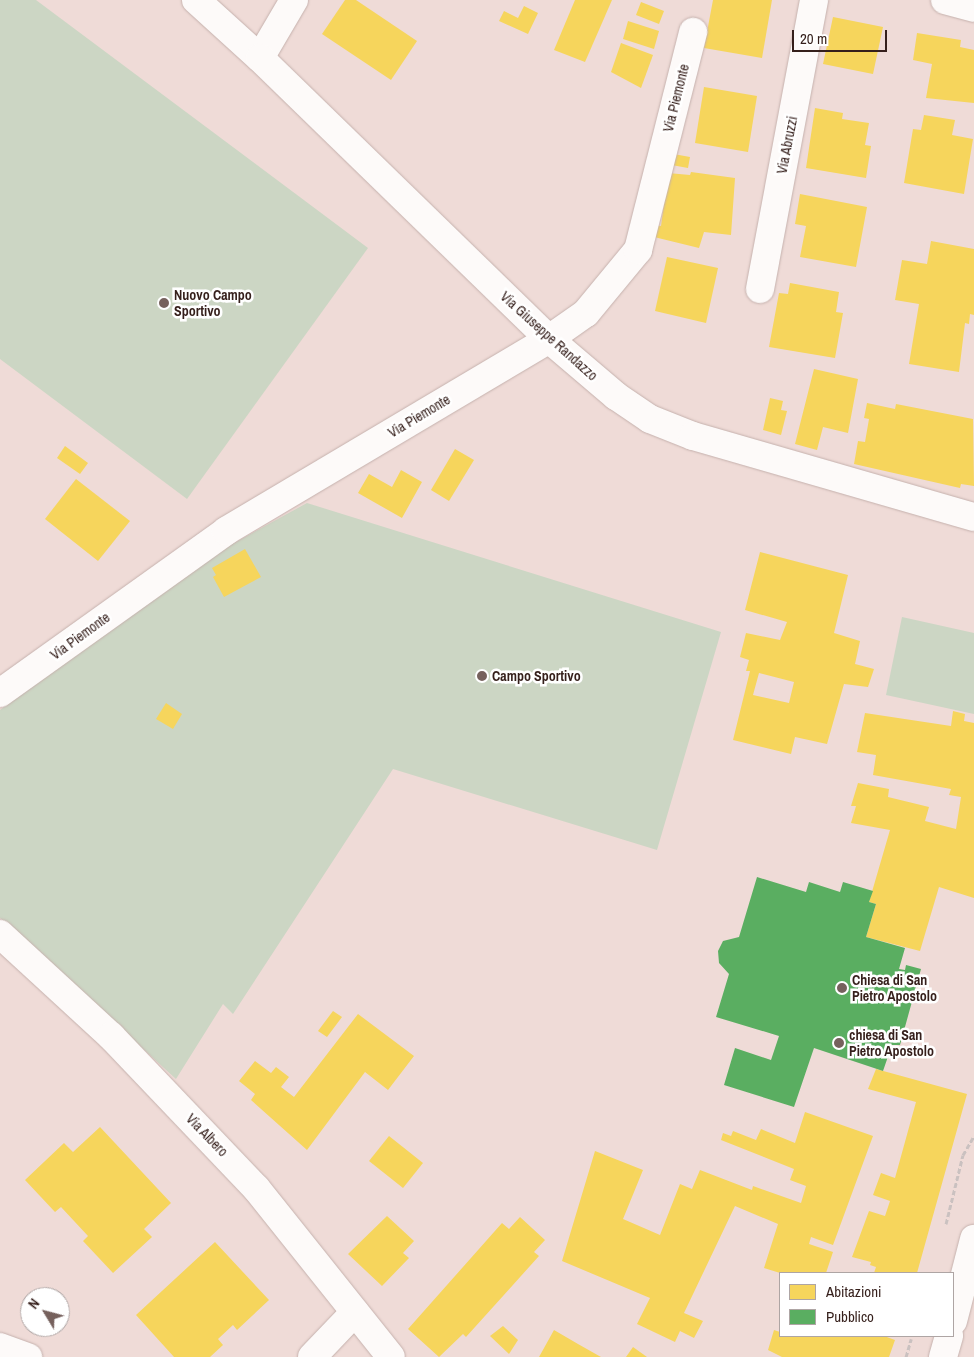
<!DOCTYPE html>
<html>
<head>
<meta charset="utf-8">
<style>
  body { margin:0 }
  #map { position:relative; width:974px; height:1357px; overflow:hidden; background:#efdbd7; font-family:"Archivo Narrow",sans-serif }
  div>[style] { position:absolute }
  .green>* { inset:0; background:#ccd6c4 }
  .homes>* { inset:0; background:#f6d55c }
  .public>* { inset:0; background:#5aae61 }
  .path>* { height:3px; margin-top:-1.5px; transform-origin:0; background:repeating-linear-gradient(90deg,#cac1c0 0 5px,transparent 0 7.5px) }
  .roads { filter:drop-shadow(0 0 1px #c5b1ad) drop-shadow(0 0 1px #c5b1ad) }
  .street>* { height:28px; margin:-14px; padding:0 14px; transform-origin:14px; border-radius:14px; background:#fdfaf9 }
  .secondary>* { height:28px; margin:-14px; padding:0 14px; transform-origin:14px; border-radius:14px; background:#fdfaf9 }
  .dots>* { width:14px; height:14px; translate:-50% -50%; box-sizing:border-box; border:2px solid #fff; border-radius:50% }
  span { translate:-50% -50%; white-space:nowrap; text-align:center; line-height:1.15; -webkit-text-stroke:5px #fff; paint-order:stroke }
  .street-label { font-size:14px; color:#351f1b }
  .poi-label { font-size:14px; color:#351f1b; font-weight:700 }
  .left { translate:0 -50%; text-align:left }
  .legend { position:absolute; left:779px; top:1272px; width:175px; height:65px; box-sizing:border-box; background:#fff; border:1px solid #aea5a4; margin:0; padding:6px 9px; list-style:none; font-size:15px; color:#351f1b }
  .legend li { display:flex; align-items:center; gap:10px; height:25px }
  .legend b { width:25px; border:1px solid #aea5a4 }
  .north { position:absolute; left:20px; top:1287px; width:50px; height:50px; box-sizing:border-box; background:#fff; border:1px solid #aea5a4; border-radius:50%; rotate:307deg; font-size:14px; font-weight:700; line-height:20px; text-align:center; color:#351f1b }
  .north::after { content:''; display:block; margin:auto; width:18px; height:22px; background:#76615d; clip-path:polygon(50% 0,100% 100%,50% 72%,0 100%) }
  .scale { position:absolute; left:792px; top:30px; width:95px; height:22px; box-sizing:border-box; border:2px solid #351f1b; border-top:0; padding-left:6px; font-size:15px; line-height:18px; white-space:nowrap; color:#351f1b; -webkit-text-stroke:4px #fff; paint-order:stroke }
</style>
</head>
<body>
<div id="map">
  <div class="green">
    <i style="clip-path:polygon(0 0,36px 0,368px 248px,187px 499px,0 359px)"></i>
    <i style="clip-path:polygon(307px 503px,721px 632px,657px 850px,393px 769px,233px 1014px,223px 1004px,176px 1079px,0 918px,0 710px,94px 636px,212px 555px)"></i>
    <i style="clip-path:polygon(902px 617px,974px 633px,974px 714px,886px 695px)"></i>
  </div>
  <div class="homes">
    <i style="clip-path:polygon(345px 0,356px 0,417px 41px,391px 80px,322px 34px)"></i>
    <i style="clip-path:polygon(575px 0,612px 0,585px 62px,554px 50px)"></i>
    <i style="clip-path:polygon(713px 0,772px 0,762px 58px,704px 48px)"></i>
    <i style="clip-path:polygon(641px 2px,664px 11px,659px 24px,636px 15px)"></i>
    <i style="clip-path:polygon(524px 6px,538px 13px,528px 34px,499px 21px,504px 11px,518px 18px)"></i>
    <i style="clip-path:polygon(833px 17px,883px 27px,873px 74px,823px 64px)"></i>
    <i style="clip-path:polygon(628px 21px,659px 31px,654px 49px,623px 39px)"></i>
    <i style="clip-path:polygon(917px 33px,961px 40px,960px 47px,974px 50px,974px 103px,926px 98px,932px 64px,913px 60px)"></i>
    <i style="clip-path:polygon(621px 43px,653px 55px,641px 88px,611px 72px)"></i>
    <i style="clip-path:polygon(704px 87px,757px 96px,748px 152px,695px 143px)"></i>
    <i style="clip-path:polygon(815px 108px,843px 113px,842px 119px,869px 123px,865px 145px,871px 146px,866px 178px,806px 168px)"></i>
    <i style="clip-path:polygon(924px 115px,955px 120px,952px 135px,973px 139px,964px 194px,904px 183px,913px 129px,921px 130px)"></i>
    <i style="clip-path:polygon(668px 153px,690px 157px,688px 168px,666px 164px)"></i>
    <i style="clip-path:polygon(691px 172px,735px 178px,731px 235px,704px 232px,699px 248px,650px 236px,654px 225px,661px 226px,668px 173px,690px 175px)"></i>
    <i style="clip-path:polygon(800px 194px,867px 207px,856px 267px,800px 257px,806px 226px,795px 224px)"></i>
    <i style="clip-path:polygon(931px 241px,974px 249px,974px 315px,970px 314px,969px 324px,965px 323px,959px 372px,909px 364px,919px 304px,895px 300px,902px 260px,927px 264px)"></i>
    <i style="clip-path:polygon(667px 257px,718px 268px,706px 323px,655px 311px)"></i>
    <i style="clip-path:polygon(790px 283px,839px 292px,836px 312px,843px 313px,835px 358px,769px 347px,779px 293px,788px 294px)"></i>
    <i style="clip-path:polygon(814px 369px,858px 379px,848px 433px,823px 427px,817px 450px,795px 444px)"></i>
    <i style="clip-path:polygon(770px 398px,783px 401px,781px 410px,787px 411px,781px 435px,763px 430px)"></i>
    <i style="clip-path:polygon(867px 403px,895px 409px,896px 404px,973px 419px,974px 486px,961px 484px,960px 488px,854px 464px,858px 441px,865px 442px,869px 419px,864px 418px)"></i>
    <i style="clip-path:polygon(65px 446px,88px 463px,80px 474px,57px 458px)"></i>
    <i style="clip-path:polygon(455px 449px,474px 460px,449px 501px,431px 490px)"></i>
    <i style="clip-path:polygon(401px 470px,422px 482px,402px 518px,358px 493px,369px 474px,392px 487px)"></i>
    <i style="clip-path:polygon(76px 479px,130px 521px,98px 561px,45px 519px)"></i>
    <i style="clip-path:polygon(245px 549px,261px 577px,224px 597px,213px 577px,216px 575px,212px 568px)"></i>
    <i style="clip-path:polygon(evenodd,760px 552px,848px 575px,834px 633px,860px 641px,855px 664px,874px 669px,868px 687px,844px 684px,827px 744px,795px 737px,791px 754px,733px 740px,750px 671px,746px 671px,749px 660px,740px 657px,746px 633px,780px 640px,787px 622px,745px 610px,760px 552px,759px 673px,794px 682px,789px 703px,753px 695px,759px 673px)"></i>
    <i style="clip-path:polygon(166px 703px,182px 714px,173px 729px,156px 719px)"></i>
    <i style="clip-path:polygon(953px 711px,965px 714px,964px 721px,974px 723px,974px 898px,939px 887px,920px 951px,866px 937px,876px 904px,869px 902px,890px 830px,851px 823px,856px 806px,851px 806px,858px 783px,889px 789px,888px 797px,929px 807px,925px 821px,956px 829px,961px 797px,949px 795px,951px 789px,873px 775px,876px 755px,857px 752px,865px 713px,951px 726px)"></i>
    <i style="clip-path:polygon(333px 1011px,342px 1017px,327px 1037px,318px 1031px)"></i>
    <i style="clip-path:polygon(358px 1014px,414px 1056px,388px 1090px,365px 1072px,307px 1150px,251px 1100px,255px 1094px,239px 1081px,255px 1061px,271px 1073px,276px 1067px,289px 1077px,281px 1087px,294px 1097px)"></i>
    <i style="clip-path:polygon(876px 1069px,967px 1094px,917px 1273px,874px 1273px,876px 1267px,870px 1265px,871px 1262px,852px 1257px,869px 1211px,885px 1216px,890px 1201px,873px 1195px,881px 1173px,895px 1178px,916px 1102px,868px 1089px)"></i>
    <i style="clip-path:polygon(805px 1112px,873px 1136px,833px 1245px,811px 1237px,809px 1244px,833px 1252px,826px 1273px,780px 1273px,764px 1268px,778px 1224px,735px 1206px,684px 1313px,703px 1321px,694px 1338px,680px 1331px,675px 1342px,637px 1324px,650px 1298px,562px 1261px,595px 1151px,643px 1170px,623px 1219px,660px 1235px,680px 1184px,692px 1189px,700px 1170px,752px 1190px,753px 1186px,801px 1203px,806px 1186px,790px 1180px,794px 1169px,721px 1140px,723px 1133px,731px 1136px,733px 1131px,756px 1140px,761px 1129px,795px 1143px)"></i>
    <i style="clip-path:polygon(100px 1127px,171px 1203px,144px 1229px,152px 1237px,113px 1273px,83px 1241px,88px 1236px,61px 1207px,55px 1212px,25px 1180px,64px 1143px,73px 1152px)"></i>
    <i style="clip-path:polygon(389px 1136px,423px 1163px,403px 1188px,369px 1161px)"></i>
    <i style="clip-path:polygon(387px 1216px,414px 1241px,403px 1253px,409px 1258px,382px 1286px,348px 1254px)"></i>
    <i style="clip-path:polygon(520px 1217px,545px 1240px,534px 1252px,539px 1256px,466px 1337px,463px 1334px,439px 1357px,408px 1329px,502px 1223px,509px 1229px)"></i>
    <i style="clip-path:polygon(215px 1242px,269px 1300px,237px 1330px,233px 1325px,218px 1339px,223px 1345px,210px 1357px,174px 1357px,136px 1315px)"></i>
    <i style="clip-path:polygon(503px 1326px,518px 1340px,509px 1354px,490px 1336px)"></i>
    <i style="clip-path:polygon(554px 1330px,578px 1344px,601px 1357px,539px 1357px)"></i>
    <i style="clip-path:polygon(774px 1330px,780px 1332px,780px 1336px,884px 1336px,895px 1340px,889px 1357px,782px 1357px,768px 1350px)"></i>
    <i style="clip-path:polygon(633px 1347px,647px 1357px,626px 1357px)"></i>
  </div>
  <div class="public">
    <i style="clip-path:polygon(757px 877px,806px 892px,809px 882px,840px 892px,843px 882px,873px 891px,869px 902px,876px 904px,866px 937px,905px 948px,899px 969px,905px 970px,906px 965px,921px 969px,900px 1045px,892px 1045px,883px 1071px,814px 1048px,794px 1107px,724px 1085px,735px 1048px,771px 1060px,779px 1036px,716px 1017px,729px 974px,719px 963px,718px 951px,723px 941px,739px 937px)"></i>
  </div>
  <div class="path">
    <i style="left:946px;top:1224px;width:71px;rotate:-76.2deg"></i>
    <i style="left:963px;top:1155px;width:22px;rotate:-60deg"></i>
    <i style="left:906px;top:1357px;width:19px;rotate:-74deg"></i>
  </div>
  <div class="roads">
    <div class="street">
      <i style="left:196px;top:0;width:86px;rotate:42.2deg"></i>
      <i style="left:294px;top:0;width:67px;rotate:120.4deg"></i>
      <i style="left:260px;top:58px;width:403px;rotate:44.2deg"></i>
      <i style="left:549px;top:339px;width:88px;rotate:40.4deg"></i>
      <i style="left:616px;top:396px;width:41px;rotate:34.1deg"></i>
      <i style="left:650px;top:419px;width:46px;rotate:21.6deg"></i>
      <i style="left:693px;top:436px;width:292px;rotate:16.1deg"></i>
      <i style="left:945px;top:0;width:30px;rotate:15deg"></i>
      <i style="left:760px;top:289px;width:294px;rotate:-79.4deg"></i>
      <i style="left:0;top:693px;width:278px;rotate:-35.6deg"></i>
      <i style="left:226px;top:531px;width:376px;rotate:-30.7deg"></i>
      <i style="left:549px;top:339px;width:45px;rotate:-35.1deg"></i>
      <i style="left:586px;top:313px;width:82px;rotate:-50.5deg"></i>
      <i style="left:638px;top:250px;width:225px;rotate:-75.8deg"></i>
      <i style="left:0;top:934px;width:151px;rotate:42.6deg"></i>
      <i style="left:111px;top:1036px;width:210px;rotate:46.4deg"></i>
      <i style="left:256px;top:1188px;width:216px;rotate:51.4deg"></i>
      <i style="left:0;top:1347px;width:30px;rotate:20deg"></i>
      <i style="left:312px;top:1357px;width:62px;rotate:-46.3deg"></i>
    </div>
    <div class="secondary">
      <i style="left:953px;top:1321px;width:85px;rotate:-75.6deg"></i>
      <i style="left:943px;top:1357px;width:22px;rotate:-74deg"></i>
    </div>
  </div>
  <div class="dots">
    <i style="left:164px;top:303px;background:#76615d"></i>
    <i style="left:482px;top:676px;background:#76615d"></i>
    <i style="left:842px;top:988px;background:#76615d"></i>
    <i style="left:839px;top:1043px;background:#76615d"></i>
  </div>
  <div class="street-label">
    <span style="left:676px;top:98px;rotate:-76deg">Via Piemonte</span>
    <span style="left:787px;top:145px;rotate:-79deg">Via Abruzzi</span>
    <span style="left:549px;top:336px;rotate:42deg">Via Giuseppe Randazzo</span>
    <span style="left:419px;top:416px;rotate:-31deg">Via Piemonte</span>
    <span style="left:80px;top:636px;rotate:-36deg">Via Piemonte</span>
    <span style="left:207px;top:1135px;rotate:46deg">Via Albero</span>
  </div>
  <div class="poi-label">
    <span class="left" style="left:174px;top:303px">Nuovo Campo<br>Sportivo</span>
    <span class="left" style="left:492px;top:676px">Campo Sportivo</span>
    <span class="left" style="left:852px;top:988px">Chiesa di San<br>Pietro Apostolo</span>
    <span class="left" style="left:849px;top:1043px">chiesa di San<br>Pietro Apostolo</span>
  </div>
  <ul class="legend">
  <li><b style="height:14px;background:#f6d55c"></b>Abitazioni</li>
  <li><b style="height:14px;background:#5aae61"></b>Pubblico</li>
  </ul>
  <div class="north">N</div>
  <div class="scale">20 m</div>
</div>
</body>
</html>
